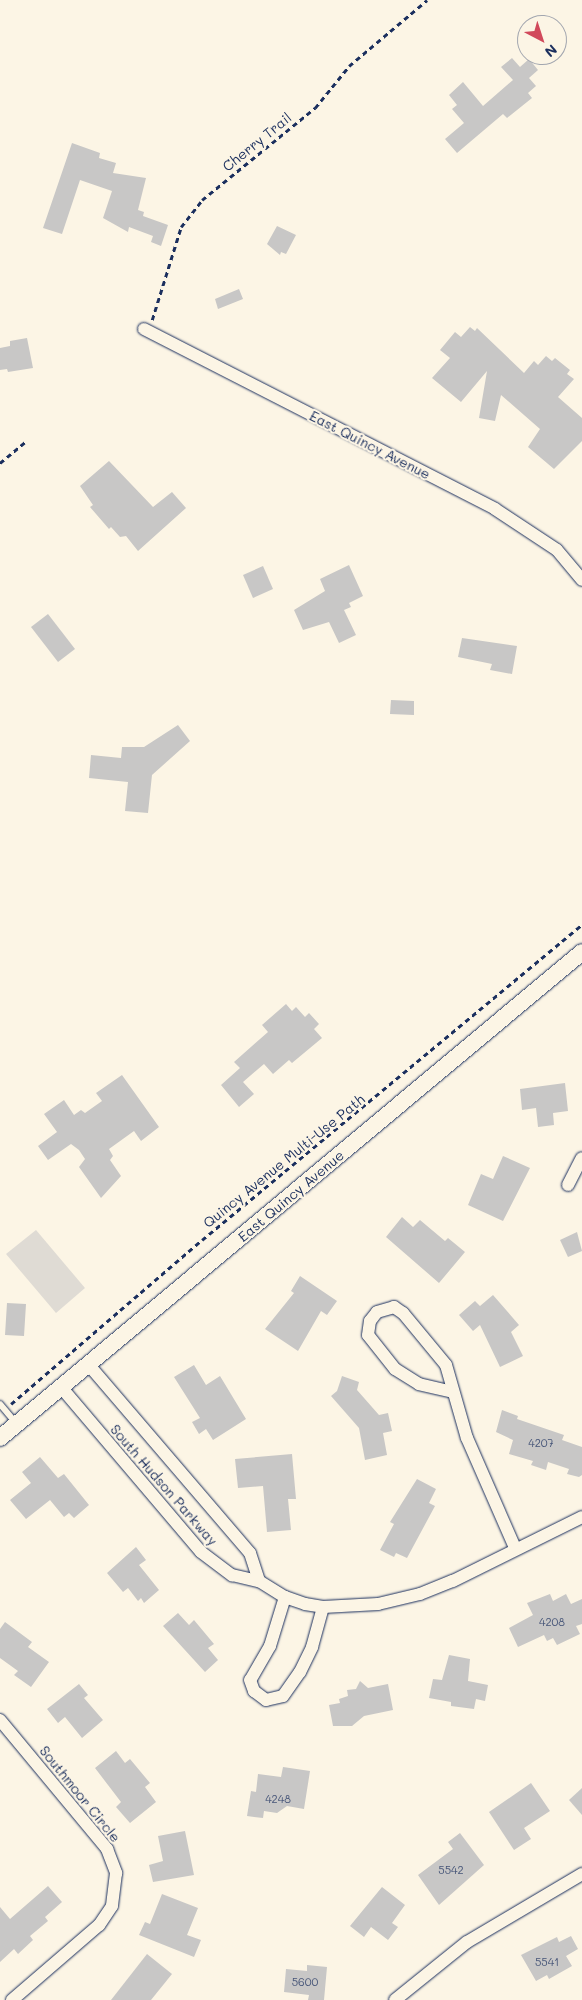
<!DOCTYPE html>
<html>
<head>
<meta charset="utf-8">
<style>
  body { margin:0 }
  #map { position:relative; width:582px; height:2000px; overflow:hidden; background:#fcf5e5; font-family:Mali,sans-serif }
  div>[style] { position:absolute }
  .green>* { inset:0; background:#dfdbd4 }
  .building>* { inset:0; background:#c8c7c6 }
  .path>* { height:2.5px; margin-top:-1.25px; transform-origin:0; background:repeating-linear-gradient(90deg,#1b2f5e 0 5px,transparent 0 9px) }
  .roads { filter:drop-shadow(0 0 1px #1b2f5e) drop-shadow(0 0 1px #1b2f5e) }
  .service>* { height:6px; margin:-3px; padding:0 3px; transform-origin:3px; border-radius:3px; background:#fcf5e5 }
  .minor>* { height:12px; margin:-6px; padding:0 6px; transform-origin:6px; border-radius:6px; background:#fcf5e5 }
  .tertiary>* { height:16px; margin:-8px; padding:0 8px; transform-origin:8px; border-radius:8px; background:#fcf5e5 }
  span { translate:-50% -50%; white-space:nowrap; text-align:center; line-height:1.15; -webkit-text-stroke:4.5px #fcf5e5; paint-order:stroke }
  .number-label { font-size:11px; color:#465578 }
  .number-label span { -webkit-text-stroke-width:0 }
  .street-label { font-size:14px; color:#1b2f5e }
  .north { position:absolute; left:517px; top:15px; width:50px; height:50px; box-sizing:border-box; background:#fcf5e5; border:1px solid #a2a6af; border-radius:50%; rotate:140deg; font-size:14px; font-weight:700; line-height:20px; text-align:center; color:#1b2f5e }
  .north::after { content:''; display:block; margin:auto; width:18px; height:22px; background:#d1495b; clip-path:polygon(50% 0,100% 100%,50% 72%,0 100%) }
</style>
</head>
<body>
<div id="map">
  <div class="green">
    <i style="clip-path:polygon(36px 1230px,85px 1288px,56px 1313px,6px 1254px)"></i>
  </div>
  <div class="building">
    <i style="clip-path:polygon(512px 58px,520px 67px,529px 59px,538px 70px,529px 78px,536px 86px,528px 93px,532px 98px,507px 118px,503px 114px,457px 153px,445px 139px,464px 123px,452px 109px,457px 105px,449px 95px,463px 82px,483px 106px,513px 80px,501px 67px)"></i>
    <i style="clip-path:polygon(72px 143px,100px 153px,99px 158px,116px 163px,113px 173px,146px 178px,138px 210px,144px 212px,143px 216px,168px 225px,161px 246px,151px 242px,153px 236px,129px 227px,128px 232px,103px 218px,112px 191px,80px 180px,62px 234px,43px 228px)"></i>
    <i style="clip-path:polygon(277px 226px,296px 235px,286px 254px,281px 252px,280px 255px,267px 244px)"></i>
    <i style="clip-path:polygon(239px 289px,243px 299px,218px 309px,215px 299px)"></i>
    <i style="clip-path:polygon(470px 327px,475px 331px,477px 328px,524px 373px,534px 361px,538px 365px,546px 356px,552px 361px,555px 358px,570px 370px,567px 374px,574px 379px,558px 397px,582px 418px,582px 441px,554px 469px,528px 447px,540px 429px,501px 395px,495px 421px,479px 418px,487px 371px,461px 402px,432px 378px,450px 358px,440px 350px,455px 332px,461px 337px)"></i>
    <i style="clip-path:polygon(27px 338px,33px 368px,8px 372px,7px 369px,0 370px,0 348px,10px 346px,10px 341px)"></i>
    <i style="clip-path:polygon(109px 461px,153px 507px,172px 492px,186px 508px,138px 551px,126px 536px,120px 537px,111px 527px,109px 529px,90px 507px,93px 505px,80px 486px)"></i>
    <i style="clip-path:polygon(349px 565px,363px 596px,349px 603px,351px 607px,344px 610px,356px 635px,339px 643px,329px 622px,303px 630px,294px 610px,325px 591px,320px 579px)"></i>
    <i style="clip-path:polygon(263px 566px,273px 589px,253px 598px,243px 575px)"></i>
    <i style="clip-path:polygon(48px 614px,75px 649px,58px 662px,31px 627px)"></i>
    <i style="clip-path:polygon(462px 638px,517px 646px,512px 674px,490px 670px,492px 664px,458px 657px)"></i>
    <i style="clip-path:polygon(391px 700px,414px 701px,414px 715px,390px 714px)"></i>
    <i style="clip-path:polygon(178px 725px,190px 741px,152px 775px,148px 813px,125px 811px,128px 782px,89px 778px,91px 755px,121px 758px,122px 747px,144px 747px)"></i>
    <i style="clip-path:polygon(286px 1004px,292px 1011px,296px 1007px,305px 1017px,309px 1013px,319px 1024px,314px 1029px,322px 1038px,292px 1063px,289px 1060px,273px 1074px,264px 1064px,243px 1082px,254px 1094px,239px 1107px,221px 1085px,240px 1068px,234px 1062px,268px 1032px,262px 1025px)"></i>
    <i style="clip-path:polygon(122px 1075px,159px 1127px,141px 1141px,134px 1131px,109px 1149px,113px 1156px,110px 1160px,121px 1176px,101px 1198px,79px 1167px,85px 1159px,79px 1150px,71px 1144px,48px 1160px,38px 1146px,57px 1132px,44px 1114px,64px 1100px,74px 1115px,81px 1110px,85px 1113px,102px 1101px,96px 1093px)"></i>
    <i style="clip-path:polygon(565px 1083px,568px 1111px,553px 1113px,554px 1125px,538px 1127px,536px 1108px,522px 1110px,520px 1089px)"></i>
    <i style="clip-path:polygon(503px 1156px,530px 1168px,503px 1221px,468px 1205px,481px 1174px,493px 1179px)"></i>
    <i style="clip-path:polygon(402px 1217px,413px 1227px,420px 1220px,445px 1241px,448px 1238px,465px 1252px,439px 1283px,386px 1237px)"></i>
    <i style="clip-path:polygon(577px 1232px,582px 1251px,568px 1257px,560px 1240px)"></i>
    <i style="clip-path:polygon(300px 1276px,337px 1301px,327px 1315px,321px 1311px,298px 1351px,265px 1329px,294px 1293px,291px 1291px)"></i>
    <i style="clip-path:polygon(493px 1295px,519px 1325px,511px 1332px,523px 1356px,500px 1367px,480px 1325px,473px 1331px,459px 1315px,475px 1301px,480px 1306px)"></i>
    <i style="clip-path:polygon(7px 1303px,26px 1304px,24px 1336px,5px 1335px)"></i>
    <i style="clip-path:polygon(194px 1365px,206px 1385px,220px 1376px,246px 1419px,213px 1440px,206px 1429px,199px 1434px,192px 1422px,200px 1418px,174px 1377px)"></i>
    <i style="clip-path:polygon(342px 1376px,359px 1382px,357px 1390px,379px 1415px,388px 1413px,392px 1431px,383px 1433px,387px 1455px,365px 1460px,359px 1428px,331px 1396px,337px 1391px)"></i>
    <i style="clip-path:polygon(502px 1410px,518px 1416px,517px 1419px,564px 1435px,562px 1440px,582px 1447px,582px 1475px,579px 1477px,567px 1474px,569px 1469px,548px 1462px,546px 1470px,531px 1465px,533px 1461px,509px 1454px,513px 1440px,496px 1432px)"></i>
    <i style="clip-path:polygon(292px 1454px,296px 1499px,288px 1499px,291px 1530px,267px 1532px,263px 1486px,238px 1488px,235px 1459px)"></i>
    <i style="clip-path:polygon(40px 1457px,58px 1478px,64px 1474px,89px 1505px,74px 1518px,69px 1513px,64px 1517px,50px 1500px,26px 1519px,10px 1500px,31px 1483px,22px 1472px)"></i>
    <i style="clip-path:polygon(417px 1479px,436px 1489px,429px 1503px,435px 1506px,407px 1558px,396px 1553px,394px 1557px,380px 1550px,394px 1524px,390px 1522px)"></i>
    <i style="clip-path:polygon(136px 1547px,146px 1560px,139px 1565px,159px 1590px,144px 1603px,141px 1598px,138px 1601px,128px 1588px,123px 1592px,107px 1573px)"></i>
    <i style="clip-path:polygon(550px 1594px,553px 1601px,566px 1594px,571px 1604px,582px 1599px,582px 1624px,576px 1626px,580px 1634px,557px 1645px,553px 1638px,547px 1641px,544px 1635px,518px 1647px,509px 1628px,533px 1615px,527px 1603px)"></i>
    <i style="clip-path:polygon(178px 1613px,189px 1625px,194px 1620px,214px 1644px,208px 1648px,218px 1660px,205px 1672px,163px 1626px)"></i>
    <i style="clip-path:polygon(5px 1622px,32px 1642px,28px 1647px,49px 1662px,31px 1687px,14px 1675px,18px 1671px,0 1658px,0 1629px)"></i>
    <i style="clip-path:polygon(449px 1655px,470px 1659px,468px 1681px,488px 1685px,485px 1701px,476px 1699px,474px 1709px,451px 1706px,451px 1702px,429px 1698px,433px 1679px,442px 1680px)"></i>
    <i style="clip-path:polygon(360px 1681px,368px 1688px,388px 1684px,393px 1710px,364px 1716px,352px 1726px,333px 1726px,329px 1705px,340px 1703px,339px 1699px,348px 1696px,347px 1690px,356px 1689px)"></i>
    <i style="clip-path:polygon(79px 1684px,88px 1695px,84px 1698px,103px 1720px,82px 1738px,65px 1717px,58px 1723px,47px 1709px)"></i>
    <i style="clip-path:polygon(116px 1751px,125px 1763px,130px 1759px,150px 1783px,145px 1787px,156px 1802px,130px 1823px,116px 1807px,121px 1802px,95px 1768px)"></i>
    <i style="clip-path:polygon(283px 1767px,310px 1771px,304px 1809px,287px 1806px,277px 1813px,264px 1811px,263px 1818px,247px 1816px,251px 1791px,256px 1792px,258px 1774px,281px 1777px)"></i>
    <i style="clip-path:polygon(531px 1783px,550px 1811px,524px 1828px,531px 1839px,514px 1850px,489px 1812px)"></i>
    <i style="clip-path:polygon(582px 1788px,582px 1815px,569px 1800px)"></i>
    <i style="clip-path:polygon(185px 1831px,194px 1875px,153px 1882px,149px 1865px,163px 1861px,158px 1836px)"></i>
    <i style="clip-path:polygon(460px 1833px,484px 1865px,439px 1905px,418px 1875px,453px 1849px,448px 1842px)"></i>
    <i style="clip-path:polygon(48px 1886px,62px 1902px,45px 1917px,48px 1921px,30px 1936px,33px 1940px,18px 1954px,14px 1949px,0 1962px,0 1907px,10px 1919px)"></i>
    <i style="clip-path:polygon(382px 1887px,405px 1905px,392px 1923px,398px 1927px,388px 1940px,371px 1927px,364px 1937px,350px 1926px)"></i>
    <i style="clip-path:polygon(162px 1894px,198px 1908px,187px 1935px,201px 1940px,194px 1957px,139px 1935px,145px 1922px,150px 1924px)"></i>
    <i style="clip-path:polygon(571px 1936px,578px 1949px,566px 1956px,572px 1966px,549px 1979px,547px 1975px,536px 1981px,521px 1955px,557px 1937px,559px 1942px)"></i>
    <i style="clip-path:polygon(147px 1954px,172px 1974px,151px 2000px,111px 2000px)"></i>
    <i style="clip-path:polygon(307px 1965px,327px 1967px,324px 2000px,308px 2000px,309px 1995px,284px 1992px,286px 1969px,307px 1971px)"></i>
  </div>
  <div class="path">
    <i style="left:152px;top:320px;width:97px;rotate:-72.7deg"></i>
    <i style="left:181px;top:227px;width:34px;rotate:-52deg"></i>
    <i style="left:202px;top:200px;width:146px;rotate:-39.2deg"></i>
    <i style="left:315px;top:108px;width:54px;rotate:-51deg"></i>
    <i style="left:349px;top:66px;width:102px;rotate:-40.2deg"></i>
    <i style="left:0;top:463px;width:34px;rotate:-40deg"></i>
    <i style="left:11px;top:1404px;width:252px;rotate:-40.7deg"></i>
    <i style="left:202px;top:1240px;width:494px;rotate:-39.7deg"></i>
  </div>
  <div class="roads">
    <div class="service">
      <i style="left:0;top:1404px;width:25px;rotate:50deg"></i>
    </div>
    <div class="minor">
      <i style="left:144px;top:329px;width:394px;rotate:27.1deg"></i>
      <i style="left:495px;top:509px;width:74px;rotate:33.5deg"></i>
      <i style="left:557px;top:550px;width:39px;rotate:50deg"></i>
      <i style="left:568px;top:1185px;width:30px;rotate:-63deg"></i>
      <i style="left:88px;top:1364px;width:249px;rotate:49.4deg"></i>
      <i style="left:250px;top:1553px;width:29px;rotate:72deg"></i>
      <i style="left:61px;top:1387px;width:216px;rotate:49.7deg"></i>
      <i style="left:201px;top:1552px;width:39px;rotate:37deg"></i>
      <i style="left:232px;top:1575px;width:28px;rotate:13deg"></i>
      <i style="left:259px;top:1581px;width:31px;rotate:32deg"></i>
      <i style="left:285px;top:1597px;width:21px;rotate:19deg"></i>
      <i style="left:305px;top:1604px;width:18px;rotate:9deg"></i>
      <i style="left:323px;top:1607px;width:55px;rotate:-3.1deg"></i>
      <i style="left:378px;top:1604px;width:43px;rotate:-13.4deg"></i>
      <i style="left:420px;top:1594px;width:35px;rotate:-22deg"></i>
      <i style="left:453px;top:1581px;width:144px;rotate:-26.4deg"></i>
      <i style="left:453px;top:1392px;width:35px;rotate:-167deg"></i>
      <i style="left:419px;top:1384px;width:28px;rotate:-148deg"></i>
      <i style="left:395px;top:1369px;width:43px;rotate:-128.5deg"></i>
      <i style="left:368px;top:1335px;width:14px;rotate:-82deg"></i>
      <i style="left:370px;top:1321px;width:11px;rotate:-52deg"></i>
      <i style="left:377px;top:1312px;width:18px;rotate:-16deg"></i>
      <i style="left:394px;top:1307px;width:11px;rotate:34deg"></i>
      <i style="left:403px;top:1313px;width:67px;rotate:50.4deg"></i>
      <i style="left:446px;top:1365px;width:76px;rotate:74deg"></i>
      <i style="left:467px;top:1438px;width:120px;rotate:66.4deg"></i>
      <i style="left:285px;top:1597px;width:51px;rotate:107deg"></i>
      <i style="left:270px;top:1646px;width:39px;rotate:120deg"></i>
      <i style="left:250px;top:1680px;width:12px;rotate:70deg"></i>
      <i style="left:254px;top:1691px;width:15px;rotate:37deg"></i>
      <i style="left:266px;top:1700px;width:17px;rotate:-13deg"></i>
      <i style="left:283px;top:1696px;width:29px;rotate:-55deg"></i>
      <i style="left:300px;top:1672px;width:28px;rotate:-64deg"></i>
      <i style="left:312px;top:1647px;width:41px;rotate:-74.6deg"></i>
      <i style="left:0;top:1720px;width:168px;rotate:50.3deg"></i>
      <i style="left:107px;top:1849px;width:26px;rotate:69deg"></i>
      <i style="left:116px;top:1873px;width:33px;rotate:97deg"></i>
      <i style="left:112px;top:1906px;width:23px;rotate:124deg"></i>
      <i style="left:99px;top:1925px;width:115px;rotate:139.2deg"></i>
      <i style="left:395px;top:2000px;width:92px;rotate:-38.9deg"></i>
      <i style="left:467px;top:1942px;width:134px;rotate:-30.6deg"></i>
    </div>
    <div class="tertiary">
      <i style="left:0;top:1438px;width:758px;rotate:-39.86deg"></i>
    </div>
  </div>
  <div class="number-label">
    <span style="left:541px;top:1443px">4207</span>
    <span style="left:552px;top:1622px">4208</span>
    <span style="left:278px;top:1799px">4248</span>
    <span style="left:451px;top:1870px">5542</span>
    <span style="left:547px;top:1962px">5541</span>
    <span style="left:305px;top:1982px">5600</span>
  </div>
  <div class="street-label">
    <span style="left:257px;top:142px;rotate:-39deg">Cherry Trail</span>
    <span style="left:370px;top:445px;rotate:27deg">East Quincy Avenue</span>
    <span style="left:284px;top:1161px;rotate:-39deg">Quincy Avenue Multi-Use Path</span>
    <span style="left:291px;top:1196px;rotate:-40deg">East Quincy Avenue</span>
    <span style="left:164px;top:1485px;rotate:49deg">South Hudson Parkway</span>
    <span style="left:80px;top:1794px;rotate:51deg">Southmoor Circle</span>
  </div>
  <div class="north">N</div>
</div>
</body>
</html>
